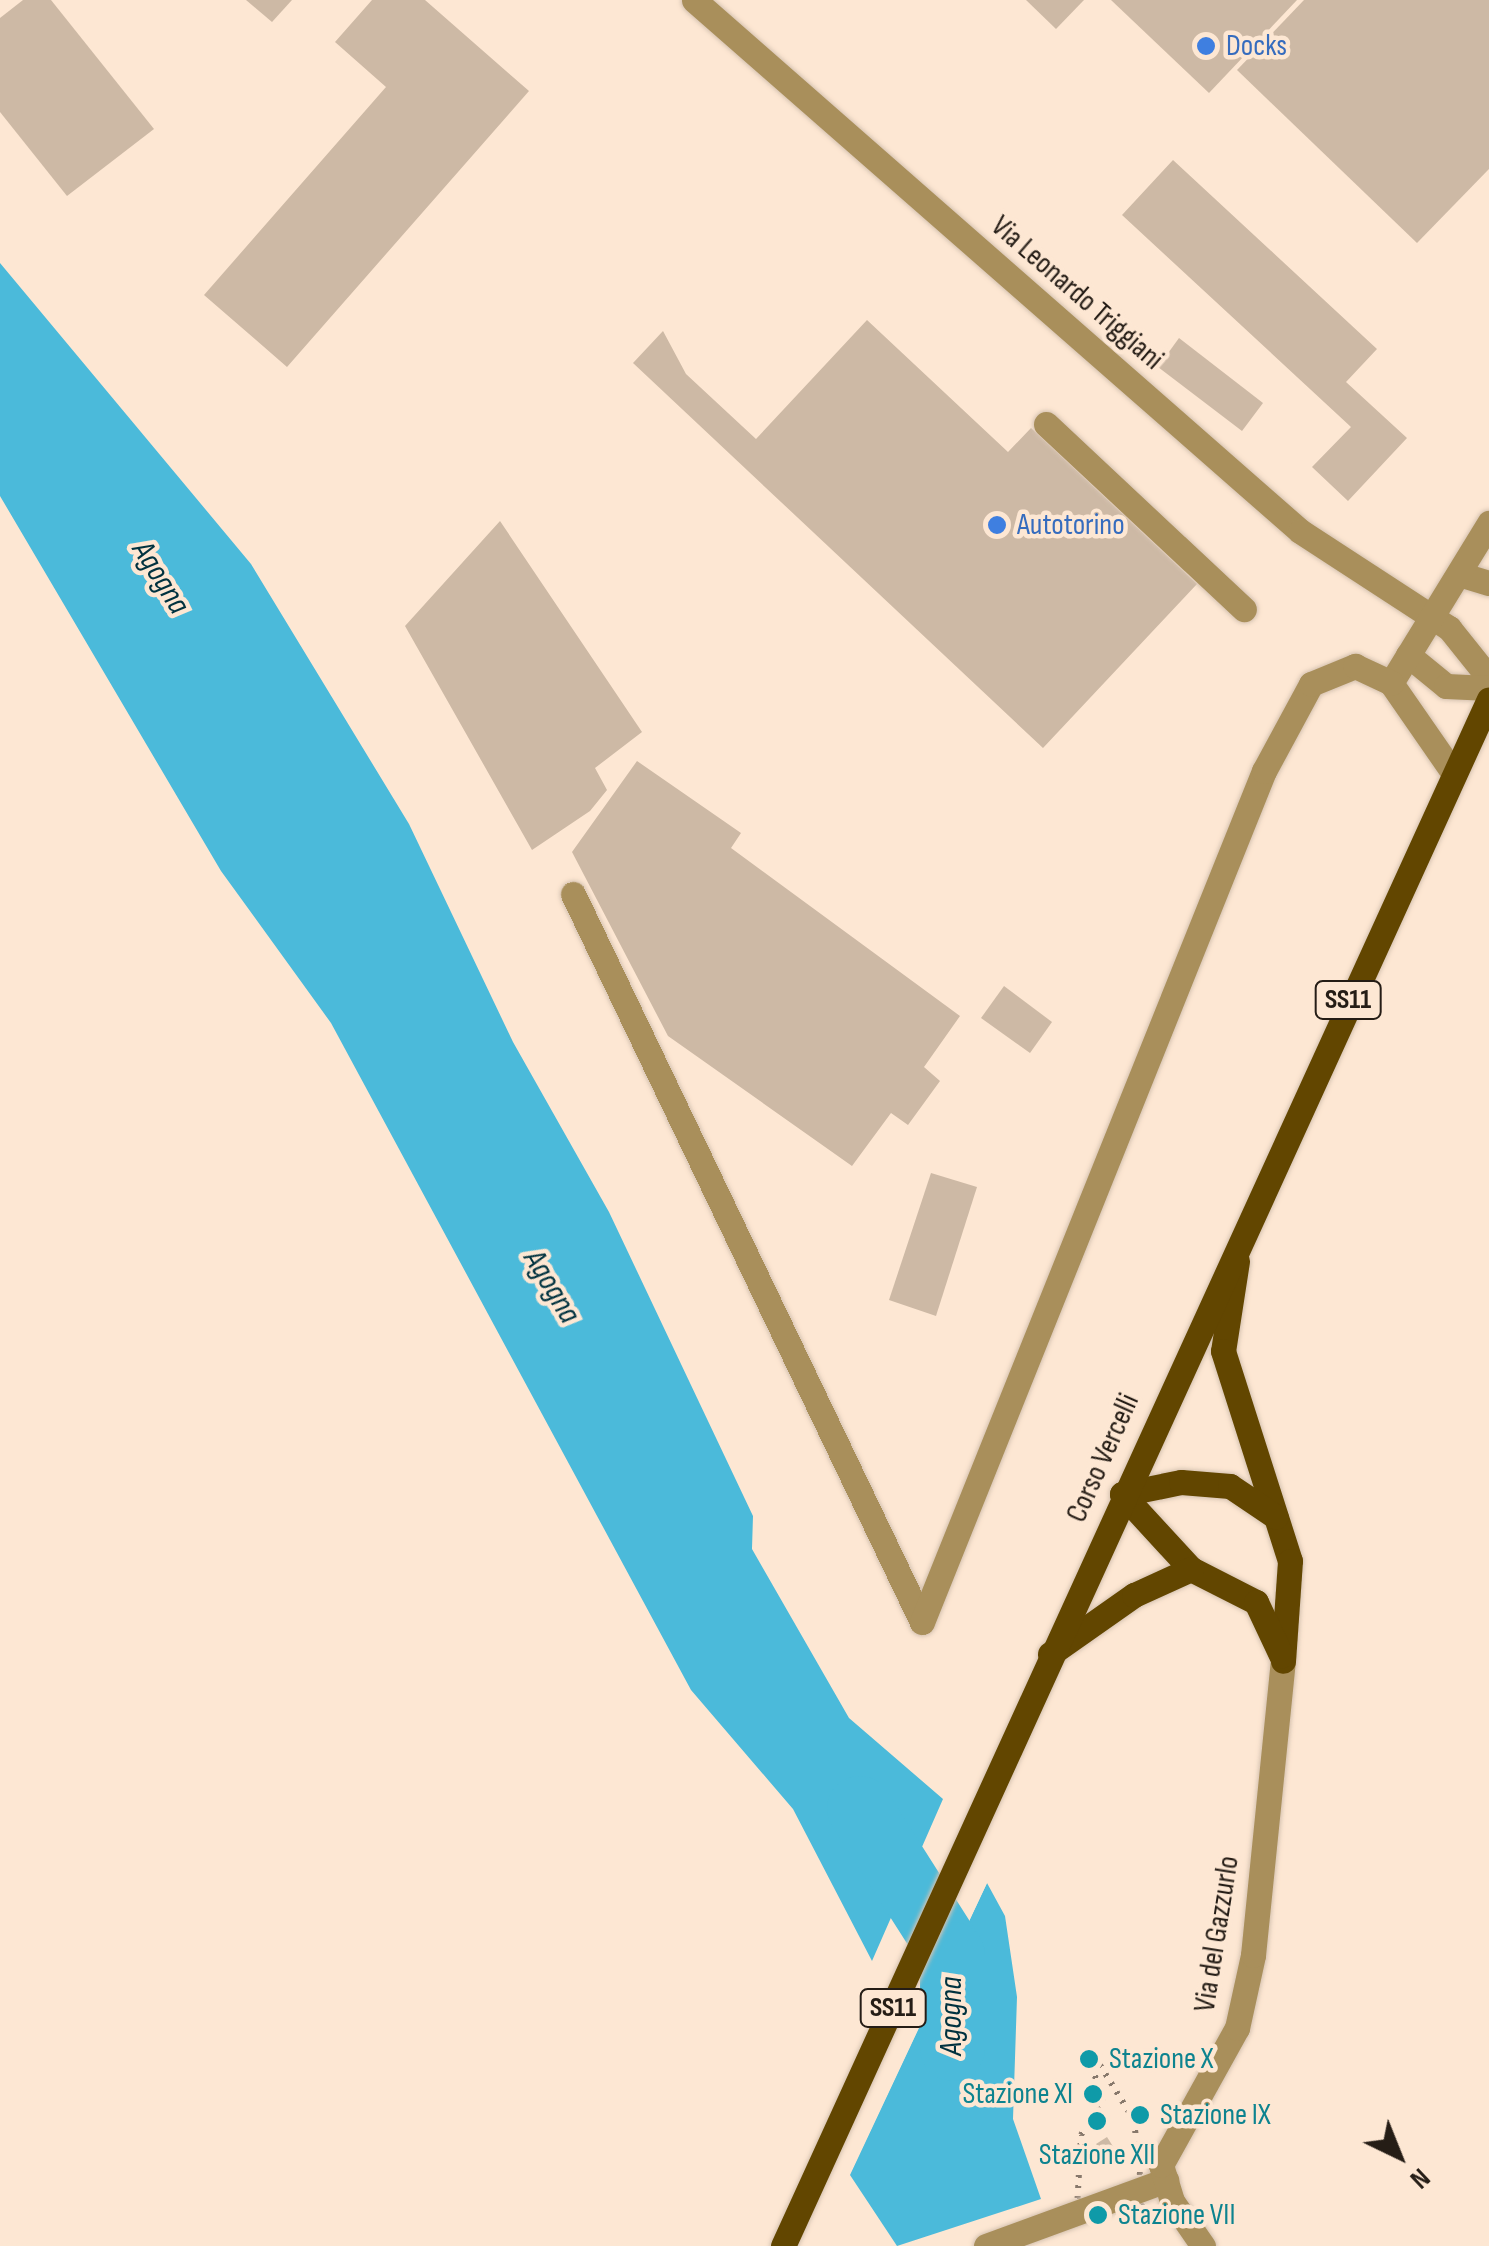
<!DOCTYPE html>
<html>
<head>
<meta charset="utf-8">
<style>
  body { margin:0 }
  #map { position:relative; width:1489px; height:2246px; overflow:hidden; background:#fde7d3; font-family:"Sofia Sans Condensed",sans-serif }
  div>[style] { position:absolute }
  .water>* { inset:0; background:#4bbada }
  .pier>* { inset:0; background:#fde7d3 }
  .river>* { height:65px; margin:-32.5px; padding:0 32.5px; transform-origin:32.5px; border-radius:32.5px; background:#4bbada }
  .building>* { inset:0; background:#cdb9a5 }
  .path>* { height:6px; margin-top:-3px; transform-origin:0; background:repeating-linear-gradient(90deg,#88796c 0 2.5px,transparent 0 10.5px) }
  .roads { filter:drop-shadow(0 0 2px #d6c3b1) drop-shadow(0 0 2px #d6c3b1) }
  .minor>* { height:25px; margin:-12.5px; padding:0 12.5px; transform-origin:12.5px; border-radius:12.5px; background:#a98f5b }
  .major>* { height:25px; margin:-12.5px; padding:0 12.5px; transform-origin:12.5px; border-radius:12.5px; background:#624600 }
  .dots>* { width:28px; height:28px; translate:-50% -50%; box-sizing:border-box; border:5px solid #fde7d3; border-radius:50% }
  span { translate:-50% -50%; white-space:nowrap; text-align:center; line-height:1.15; -webkit-text-stroke:9px #fde7d3; paint-order:stroke }
  .shield-label span { padding:2px 8px; background:#fde7d3; border:2px solid; border-radius:8px; -webkit-text-stroke-width:0 }
  .shield-label { font-size:28px; color:#251d16; font-weight:700 }
  .shop-label { font-size:30px; color:#366cbe }
  .left { translate:0 -50%; text-align:left }
  .street-label { font-size:30px; color:#251d16 }
  .culture-label { font-size:30px; color:#0d838f }
  .right { translate:-100% -50%; text-align:right }
  .water-label { font-size:32px; color:#00323f; font-style:italic }
  .north { position:absolute; left:1349px; top:2106px; width:100px; height:100px; -webkit-text-stroke:8px #fde7d3; paint-order:stroke; rotate:137deg; font-size:28px; font-weight:700; line-height:40px; text-align:center; color:#251d16 }
  .north::after { content:''; display:block; margin:auto; width:35px; height:45px; background:#251d16; clip-path:polygon(50% 0,100% 100%,50% 72%,0 100%) }
</style>
</head>
<body>
<div id="map">
  <div class="water">
    <i style="clip-path:polygon(0 263px,251px 564px,409px 824px,513px 1042px,609px 1212px,753px 1516px,752px 1549px,849px 1718px,943px 1799px,872px 1961px,793px 1809px,691px 1690px,331px 1023px,221px 871px,0 496px)"></i>
    <i style="clip-path:polygon(987px 1883px,1005px 1916px,1017px 1997px,1013px 2119px,1041px 2199px,897px 2246px,850px 2175px)"></i>
  </div>
  <div class="pier">
    <i style="clip-path:polygon(989px 1878px,987px 1883px,847px 2180px,982px 1880px)"></i>
    <i style="clip-path:polygon(1046px 2198px,929px 2246px,914px 2246px)"></i>
  </div>
  <div class="river">
    <i style="left:859px;top:1808px;width:173px;rotate:57.5deg"></i>
    <i style="left:952px;top:1954px;width:94px;rotate:90deg"></i>
  </div>
  <div class="building">
    <i style="clip-path:polygon(23px 0,51px 0,154px 129px,67px 196px,0 112px,0 18px)"></i>
    <i style="clip-path:polygon(246px 0,292px 0,272px 22px)"></i>
    <i style="clip-path:polygon(372px 0,425px 0,529px 91px,287px 367px,204px 295px,386px 87px,335px 42px)"></i>
    <i style="clip-path:polygon(1026px 0,1084px 0,1056px 29px)"></i>
    <i style="clip-path:polygon(1111px 0,1297px 0,1209px 93px)"></i>
    <i style="clip-path:polygon(1304px 0,1489px 0,1489px 169px,1417px 243px,1237px 70px)"></i>
    <i style="clip-path:polygon(1173px 160px,1377px 349px,1346px 382px,1407px 438px,1348px 501px,1312px 467px,1351px 427px,1122px 215px)"></i>
    <i style="clip-path:polygon(867px 320px,1008px 452px,1031px 428px,1197px 584px,1043px 748px,633px 363px,663px 331px,686px 374px,756px 439px)"></i>
    <i style="clip-path:polygon(1179px 338px,1263px 403px,1242px 431px,1158px 367px)"></i>
    <i style="clip-path:polygon(500px 521px,642px 732px,595px 768px,607px 790px,590px 811px,532px 850px,405px 626px)"></i>
    <i style="clip-path:polygon(637px 761px,741px 833px,731px 848px,960px 1016px,924px 1067px,940px 1081px,908px 1125px,891px 1113px,852px 1166px,668px 1036px,572px 852px)"></i>
    <i style="clip-path:polygon(1004px 986px,1052px 1022px,1030px 1053px,981px 1018px)"></i>
    <i style="clip-path:polygon(931px 1173px,977px 1187px,936px 1316px,889px 1300px)"></i>
    <i style="clip-path:polygon(1107px 2137px,1114px 2148px,1103px 2155px,1096px 2144px)"></i>
  </div>
  <div class="path">
    <i style="left:1100px;top:2065px;width:65px;rotate:58.3deg"></i>
    <i style="left:1134px;top:2120px;width:83px;rotate:83.8deg"></i>
    <i style="left:1143px;top:2203px;width:18px;rotate:128deg"></i>
    <i style="left:1132px;top:2217px;width:56px;rotate:-171.7deg"></i>
    <i style="left:1077px;top:2209px;width:74px;rotate:-86.9deg"></i>
    <i style="left:1081px;top:2135px;width:43px;rotate:-59.3deg"></i>
    <i style="left:1103px;top:2098px;width:32px;rotate:-110deg"></i>
    <i style="left:1092px;top:2068px;width:9px;rotate:-21deg"></i>
  </div>
  <div class="roads">
    <div class="minor">
      <i style="left:694px;top:0;width:806px;rotate:41.23deg"></i>
      <i style="left:1300px;top:531px;width:178px;rotate:33.1deg"></i>
      <i style="left:1449px;top:628px;width:64px;rotate:51.3deg"></i>
      <i style="left:1046px;top:424px;width:271px;rotate:43.1deg"></i>
      <i style="left:1459px;top:574px;width:31px;rotate:17deg"></i>
      <i style="left:1408px;top:655px;width:49px;rotate:39.2deg"></i>
      <i style="left:1446px;top:686px;width:43px;rotate:2.7deg"></i>
      <i style="left:1391px;top:683px;width:188px;rotate:-58.5deg"></i>
      <i style="left:1391px;top:683px;width:111px;rotate:55.3deg"></i>
      <i style="left:573px;top:894px;width:807px;rotate:64.39deg"></i>
      <i style="left:922px;top:1622px;width:917px;rotate:-68.11deg"></i>
      <i style="left:1264px;top:771px;width:99px;rotate:-61.6deg"></i>
      <i style="left:1311px;top:684px;width:48px;rotate:-22.2deg"></i>
      <i style="left:1355px;top:666px;width:40px;rotate:25deg"></i>
      <i style="left:986px;top:2246px;width:192px;rotate:-20.1deg"></i>
      <i style="left:1203px;top:2246px;width:55px;rotate:-124.6deg"></i>
      <i style="left:1172px;top:2201px;width:38px;rotate:-107deg"></i>
      <i style="left:1161px;top:2165px;width:157px;rotate:-61deg"></i>
      <i style="left:1237px;top:2028px;width:75px;rotate:-77.6deg"></i>
      <i style="left:1253px;top:1955px;width:296px;rotate:-84.2deg"></i>
    </div>
    <div class="major">
      <i style="left:1237px;top:1261px;width:91px;rotate:98.8deg"></i>
      <i style="left:1223px;top:1351px;width:220px;rotate:72.3deg"></i>
      <i style="left:1290px;top:1561px;width:100px;rotate:94deg"></i>
      <i style="left:1122px;top:1494px;width:102px;rotate:47.4deg"></i>
      <i style="left:1191px;top:1569px;width:73px;rotate:26.9deg"></i>
      <i style="left:1256px;top:1602px;width:59px;rotate:64.7deg"></i>
      <i style="left:1122px;top:1494px;width:60px;rotate:-11.5deg"></i>
      <i style="left:1181px;top:1482px;width:49px;rotate:4.7deg"></i>
      <i style="left:1230px;top:1486px;width:55px;rotate:34deg"></i>
      <i style="left:1050px;top:1654px;width:103px;rotate:-35.1deg"></i>
      <i style="left:1134px;top:1595px;width:63px;rotate:-24.5deg"></i>
      <i style="left:783px;top:2246px;width:1700px;rotate:-65.47deg"></i>
    </div>
  </div>
  <div class="dots">
    <i style="left:1206px;top:46px;background:#3f7fe0"></i>
    <i style="left:997px;top:525px;background:#3f7fe0"></i>
    <i style="left:1089px;top:2059px;background:#0f9aa8"></i>
    <i style="left:1093px;top:2094px;background:#0f9aa8"></i>
    <i style="left:1140px;top:2115px;background:#0f9aa8"></i>
    <i style="left:1097px;top:2121px;background:#0f9aa8"></i>
    <i style="left:1098px;top:2215px;background:#0f9aa8"></i>
  </div>
  <div class="shield-label">
    <span style="left:1348px;top:1000px">SS11</span>
    <span style="left:893px;top:2008px">SS11</span>
  </div>
  <div class="shop-label">
    <span class="left" style="left:1226px;top:46px">Docks</span>
    <span class="left" style="left:1017px;top:525px">Autotorino</span>
  </div>
  <div class="street-label">
    <span style="left:1077px;top:293px;rotate:41deg">Via Leonardo Triggiani</span>
    <span style="left:1103px;top:1458px;rotate:-66deg">Corso Vercelli</span>
    <span style="left:1217px;top:1934px;rotate:-81deg">Via del Gazzurlo</span>
  </div>
  <div class="culture-label">
    <span class="left" style="left:1109px;top:2059px">Stazione X</span>
    <span class="right" style="left:1073px;top:2094px">Stazione XI</span>
    <span class="left" style="left:1160px;top:2115px">Stazione IX</span>
    <span style="left:1097px;top:2155px">Stazione XII</span>
    <span class="left" style="left:1118px;top:2215px">Stazione VII</span>
  </div>
  <div class="water-label">
    <span style="left:160px;top:578px;rotate:58deg">Agogna</span>
    <span style="left:551px;top:1287px;rotate:59deg">Agogna</span>
    <span style="left:952px;top:2016px;rotate:-90deg">Agogna</span>
  </div>
  <div class="north">N</div>
</div>
</body>
</html>
